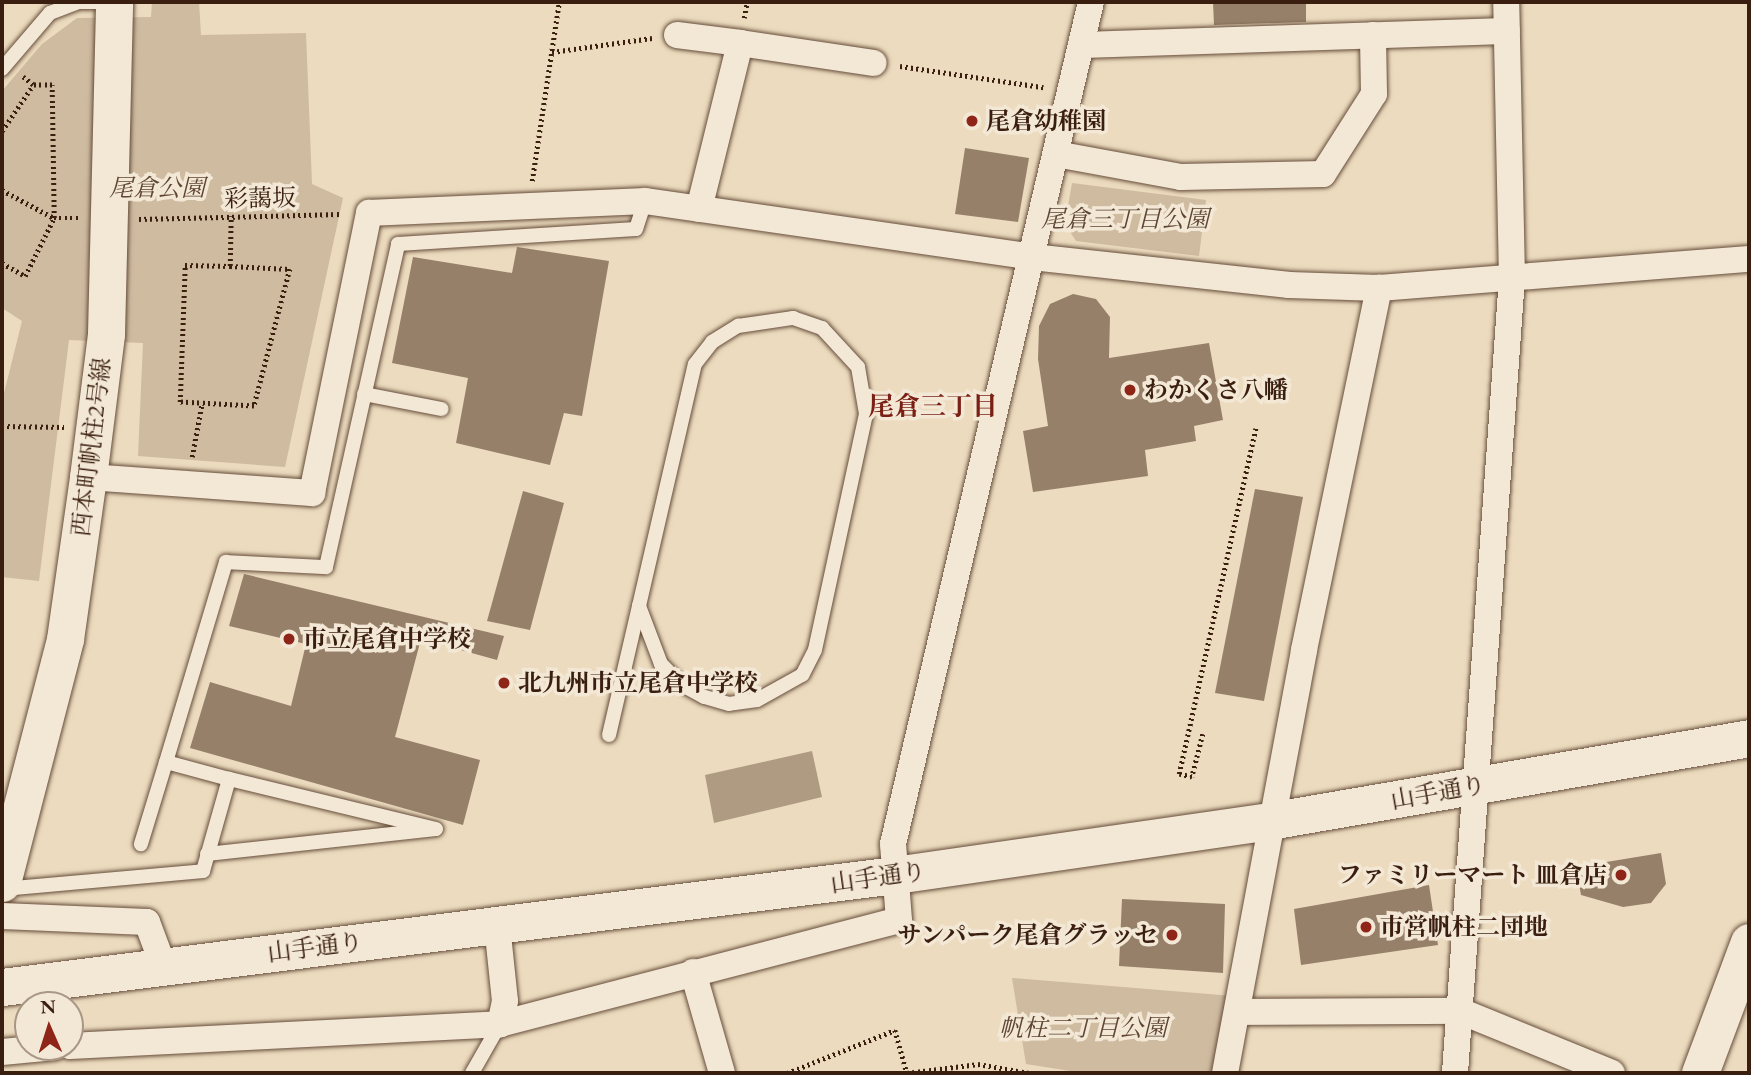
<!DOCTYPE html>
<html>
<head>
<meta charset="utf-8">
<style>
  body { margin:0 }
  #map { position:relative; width:1751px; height:1075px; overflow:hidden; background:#ecdbbe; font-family:"EB Garamond","Noto Serif JP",serif }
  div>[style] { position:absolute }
  .green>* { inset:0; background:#cebba0 }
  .water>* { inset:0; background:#af9b82 }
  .building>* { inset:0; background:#97806a }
  .path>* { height:4.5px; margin-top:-2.25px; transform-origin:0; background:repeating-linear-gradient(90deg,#3a1e0f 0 2px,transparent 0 5.5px) }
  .roads { filter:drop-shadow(0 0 2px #664d3b) drop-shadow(0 0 2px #664d3b) }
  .lane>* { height:14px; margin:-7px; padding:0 7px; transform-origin:7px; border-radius:7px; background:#f3e8d5 }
  .street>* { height:26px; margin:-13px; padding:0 13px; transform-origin:13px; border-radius:13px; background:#f3e8d5 }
  .secondary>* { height:37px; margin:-18.5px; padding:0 18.5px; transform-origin:18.5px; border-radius:18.5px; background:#f3e8d5 }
  .dots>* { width:19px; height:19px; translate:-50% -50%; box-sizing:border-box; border:4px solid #f3e8d5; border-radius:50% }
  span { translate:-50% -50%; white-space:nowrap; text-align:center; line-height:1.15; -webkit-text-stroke:7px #f3e8d5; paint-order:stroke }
  .poi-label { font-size:24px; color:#3a1e0f; font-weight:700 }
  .left { translate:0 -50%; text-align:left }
  .right { translate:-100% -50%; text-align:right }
  .park-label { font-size:24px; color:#5f4533; font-style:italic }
  .street-label { font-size:24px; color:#3a1e0f }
  .neighbourhood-label { font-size:26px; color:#7a1f14; font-weight:700 }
  .frame { position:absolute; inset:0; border:4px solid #3a1e0f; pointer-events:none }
  .north { position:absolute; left:14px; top:991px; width:70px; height:70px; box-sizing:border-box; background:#f3e8d5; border:2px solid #a99786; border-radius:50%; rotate:357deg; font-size:19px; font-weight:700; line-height:28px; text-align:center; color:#3a1e0f }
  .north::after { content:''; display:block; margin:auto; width:24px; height:32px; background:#8f2418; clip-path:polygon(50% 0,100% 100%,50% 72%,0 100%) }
</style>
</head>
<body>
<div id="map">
  <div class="green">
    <i style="clip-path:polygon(152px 2px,199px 2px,201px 35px,306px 33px,312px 184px,343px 198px,285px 467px,138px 456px,143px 343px,69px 340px,39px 581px,2px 577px,2px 401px,22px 321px,2px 308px,2px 91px,42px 44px,77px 18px,151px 17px)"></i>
    <i style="clip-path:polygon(1072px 183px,1206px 200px,1199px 256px,1076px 241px,1065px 224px)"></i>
    <i style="clip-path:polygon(1012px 978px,1233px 996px,1214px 1073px,1083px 1073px,1026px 1064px)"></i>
  </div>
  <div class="water">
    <i style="clip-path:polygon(812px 751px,822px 797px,714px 823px,705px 775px)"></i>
  </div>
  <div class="building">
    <i style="clip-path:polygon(1213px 2px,1306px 2px,1306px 22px,1214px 25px)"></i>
    <i style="clip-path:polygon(965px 148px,1029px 158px,1018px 222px,955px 214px)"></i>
    <i style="clip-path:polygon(517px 247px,609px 261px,582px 416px,564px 413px,550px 465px,456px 443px,468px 378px,392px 363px,413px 257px,512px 273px)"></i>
    <i style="clip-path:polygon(1073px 294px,1096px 299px,1110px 317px,1109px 358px,1209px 343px,1223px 420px,1194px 426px,1196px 441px,1145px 450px,1148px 476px,1033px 492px,1023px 431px,1048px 426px,1038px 359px,1039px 326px,1050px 304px)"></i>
    <i style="clip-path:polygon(1255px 489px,1303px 497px,1264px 701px,1215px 693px)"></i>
    <i style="clip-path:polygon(523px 491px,564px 503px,530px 630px,487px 621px)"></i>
    <i style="clip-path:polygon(244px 574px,504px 636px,497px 660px,421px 639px,395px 737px,480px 760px,463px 825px,190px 748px,210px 682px,291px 706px,306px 644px,229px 626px)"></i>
    <i style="clip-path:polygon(1661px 853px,1666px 884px,1651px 903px,1623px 907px,1581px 895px,1576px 867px)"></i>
    <i style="clip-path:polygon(1429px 885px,1438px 945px,1301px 965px,1294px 909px)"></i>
    <i style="clip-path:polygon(1122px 899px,1225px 904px,1223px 973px,1119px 966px)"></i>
  </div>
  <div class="path">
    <i style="left:744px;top:18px;width:16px;rotate:-79deg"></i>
    <i style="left:552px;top:52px;width:101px;rotate:-8deg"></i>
    <i style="left:900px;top:66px;width:145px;rotate:8.4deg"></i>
    <i style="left:2px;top:131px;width:55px;rotate:-56deg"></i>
    <i style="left:532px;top:181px;width:181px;rotate:-81.4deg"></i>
    <i style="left:2px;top:190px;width:59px;rotate:28.3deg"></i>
    <i style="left:54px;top:218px;width:24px"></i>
    <i style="left:139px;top:219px;width:201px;rotate:-1.4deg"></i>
    <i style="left:2px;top:263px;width:26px;rotate:29deg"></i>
    <i style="left:25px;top:276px;width:65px;rotate:-63.4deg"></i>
    <i style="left:54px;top:218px;width:133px;rotate:-90.9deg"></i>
    <i style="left:52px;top:85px;width:19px;rotate:180deg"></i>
    <i style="left:33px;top:85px;width:13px;rotate:-141deg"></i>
    <i style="left:230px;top:266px;width:60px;rotate:2.9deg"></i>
    <i style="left:290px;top:269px;width:142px;rotate:104.7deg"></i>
    <i style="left:254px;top:406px;width:74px;rotate:-176.9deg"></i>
    <i style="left:180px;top:402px;width:137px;rotate:-87.9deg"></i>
    <i style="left:185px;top:265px;width:45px;rotate:1.3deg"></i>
    <i style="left:230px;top:266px;width:50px;rotate:-88.9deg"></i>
    <i style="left:2px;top:426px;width:62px;rotate:0.9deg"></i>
    <i style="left:192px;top:457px;width:55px;rotate:-79.5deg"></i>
    <i style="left:1203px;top:734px;width:44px;rotate:104.3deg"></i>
    <i style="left:1192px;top:777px;width:13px;rotate:-167deg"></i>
    <i style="left:1179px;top:774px;width:354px;rotate:-77.5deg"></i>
    <i style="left:787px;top:1073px;width:116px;rotate:-21.7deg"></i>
    <i style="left:895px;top:1030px;width:45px;rotate:74.4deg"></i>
    <i style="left:907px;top:1073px;width:72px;rotate:-7.2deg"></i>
    <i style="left:978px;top:1064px;width:52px;rotate:10deg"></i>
  </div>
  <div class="roads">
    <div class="lane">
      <i style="left:2px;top:69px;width:74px;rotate:-49.4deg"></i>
      <i style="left:50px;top:13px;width:30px;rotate:-21deg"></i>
      <i style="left:78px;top:2px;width:28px"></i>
      <i style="left:364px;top:394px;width:79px;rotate:10.9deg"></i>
      <i style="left:609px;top:735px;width:132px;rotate:-76.9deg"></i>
      <i style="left:639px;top:606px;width:248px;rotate:-77deg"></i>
      <i style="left:695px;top:364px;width:28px;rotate:-52deg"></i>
      <i style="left:712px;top:342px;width:31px;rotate:-32deg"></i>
      <i style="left:738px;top:326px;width:56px;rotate:-8.3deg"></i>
      <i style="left:793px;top:318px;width:31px;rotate:19deg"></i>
      <i style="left:822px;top:328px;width:53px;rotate:47.3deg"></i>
      <i style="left:858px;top:367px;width:48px;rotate:80.3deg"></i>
      <i style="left:866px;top:414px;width:241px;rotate:102.2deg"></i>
      <i style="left:815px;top:650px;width:28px;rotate:117deg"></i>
      <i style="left:802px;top:675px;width:51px;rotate:150.9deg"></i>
      <i style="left:757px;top:700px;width:28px;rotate:172deg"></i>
      <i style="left:729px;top:704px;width:26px;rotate:-164deg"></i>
      <i style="left:704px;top:697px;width:25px;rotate:-151deg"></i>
      <i style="left:682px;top:685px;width:30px;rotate:-135deg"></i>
      <i style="left:661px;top:664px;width:62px;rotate:-110.8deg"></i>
      <i style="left:166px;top:762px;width:209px;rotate:-73.3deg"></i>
      <i style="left:226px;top:562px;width:100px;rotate:2.9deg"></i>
      <i style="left:326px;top:567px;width:331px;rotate:-77.4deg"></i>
      <i style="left:398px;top:244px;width:238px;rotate:-3.6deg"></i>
      <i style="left:636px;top:229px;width:29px;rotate:-72deg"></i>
      <i style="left:207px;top:854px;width:230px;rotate:-6.2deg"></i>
      <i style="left:436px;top:829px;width:213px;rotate:-166.4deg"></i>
      <i style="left:3px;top:889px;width:201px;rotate:-5.1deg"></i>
      <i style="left:203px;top:871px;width:96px;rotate:-74.2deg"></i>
      <i style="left:229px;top:779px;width:65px;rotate:-164.9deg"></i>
      <i style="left:166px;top:762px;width:86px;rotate:107deg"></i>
      <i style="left:472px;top:1073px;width:56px;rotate:-60.3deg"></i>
    </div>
    <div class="street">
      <i style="left:677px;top:35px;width:64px;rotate:7.2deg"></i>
      <i style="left:1081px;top:45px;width:426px;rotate:-1.9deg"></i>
      <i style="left:1056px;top:154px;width:127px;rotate:10.4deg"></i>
      <i style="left:1181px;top:177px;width:142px;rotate:-1.2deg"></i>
      <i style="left:1323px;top:174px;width:95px;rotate:-57.5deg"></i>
      <i style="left:1374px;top:94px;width:59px;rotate:-91deg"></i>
      <i style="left:699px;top:209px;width:171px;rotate:-76.1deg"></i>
      <i style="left:740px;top:43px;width:135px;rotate:8.5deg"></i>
      <i style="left:88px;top:477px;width:225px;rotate:4.1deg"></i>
      <i style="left:312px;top:493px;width:286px;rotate:-78.5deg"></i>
      <i style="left:369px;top:213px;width:276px;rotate:-2.5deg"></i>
      <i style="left:645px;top:201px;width:391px;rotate:8.2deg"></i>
      <i style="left:1032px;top:257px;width:259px;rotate:6.2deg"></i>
      <i style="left:1289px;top:285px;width:90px;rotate:1.9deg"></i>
      <i style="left:1379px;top:288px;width:371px;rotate:-4.5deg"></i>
      <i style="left:2px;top:916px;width:145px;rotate:2.4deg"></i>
      <i style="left:147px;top:922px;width:46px;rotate:69.6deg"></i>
      <i style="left:497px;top:925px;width:76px;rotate:84deg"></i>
      <i style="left:505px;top:1001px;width:24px;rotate:102deg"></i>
      <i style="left:693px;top:972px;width:105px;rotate:74deg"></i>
      <i style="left:1240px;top:1012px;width:220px;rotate:-0.3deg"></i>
      <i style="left:1460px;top:1011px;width:164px;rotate:22.2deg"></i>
      <i style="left:70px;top:1046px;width:431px;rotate:-2.9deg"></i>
      <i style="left:500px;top:1024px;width:412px;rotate:-14.6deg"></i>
      <i style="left:899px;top:920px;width:76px;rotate:-94.5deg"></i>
      <i style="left:893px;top:844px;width:865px;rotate:-76.77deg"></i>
      <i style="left:2px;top:1052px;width:53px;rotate:-5.4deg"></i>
      <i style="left:1225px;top:1073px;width:430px;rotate:-79.4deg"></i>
      <i style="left:1304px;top:650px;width:370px;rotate:-78.3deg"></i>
      <i style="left:1455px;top:1073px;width:797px;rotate:-85.9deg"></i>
      <i style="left:1512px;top:278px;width:276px;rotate:-91.2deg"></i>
    </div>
    <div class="secondary">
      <i style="left:2px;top:883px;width:252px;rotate:-75.5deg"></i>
      <i style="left:65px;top:639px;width:164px;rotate:-81.9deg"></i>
      <i style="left:88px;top:477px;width:144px;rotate:-82.8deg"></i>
      <i style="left:106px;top:334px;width:332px;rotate:-88.6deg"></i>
      <i style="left:2px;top:987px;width:900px;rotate:-7.15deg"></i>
      <i style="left:895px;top:875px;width:384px;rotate:-8.2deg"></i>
      <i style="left:1275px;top:820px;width:481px;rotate:-9.8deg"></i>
      <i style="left:1700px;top:1073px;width:140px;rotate:-69.5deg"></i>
    </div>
  </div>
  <div class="dots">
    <i style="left:972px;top:121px;background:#8f2418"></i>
    <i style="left:1130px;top:390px;background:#8f2418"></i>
    <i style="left:289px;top:639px;background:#8f2418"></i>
    <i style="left:504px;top:683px;background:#8f2418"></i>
    <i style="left:1621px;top:875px;background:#8f2418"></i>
    <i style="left:1366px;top:927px;background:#8f2418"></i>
    <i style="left:1172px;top:935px;background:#8f2418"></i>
  </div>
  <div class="poi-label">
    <span class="left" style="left:986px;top:121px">尾倉幼稚園</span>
    <span class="left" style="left:1144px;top:390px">わかくさ八幡</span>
    <span class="left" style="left:303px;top:639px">市立尾倉中学校</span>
    <span class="left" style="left:518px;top:683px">北九州市立尾倉中学校</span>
    <span class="right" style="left:1607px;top:875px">ファミリーマート 皿倉店</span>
    <span class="left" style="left:1380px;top:927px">市営帆柱二団地</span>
    <span class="right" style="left:1158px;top:935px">サンパーク尾倉グラッセ</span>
  </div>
  <div class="park-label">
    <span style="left:157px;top:188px">尾倉公園</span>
    <span style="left:1125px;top:219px">尾倉三丁目公園</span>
    <span style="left:1083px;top:1028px">帆柱二丁目公園</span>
  </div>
  <div class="street-label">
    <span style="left:260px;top:198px;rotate:-1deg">彩藹坂</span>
    <span style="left:91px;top:447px;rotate:-83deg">西本町帆柱2号線</span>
    <span style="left:1438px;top:792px;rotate:-10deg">山手通り</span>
    <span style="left:878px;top:877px;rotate:-8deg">山手通り</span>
    <span style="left:315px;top:947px;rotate:-7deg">山手通り</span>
  </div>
  <div class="neighbourhood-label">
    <span style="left:933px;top:407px">尾倉三丁目</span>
  </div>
  <div class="frame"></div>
  <div class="north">N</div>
</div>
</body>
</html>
